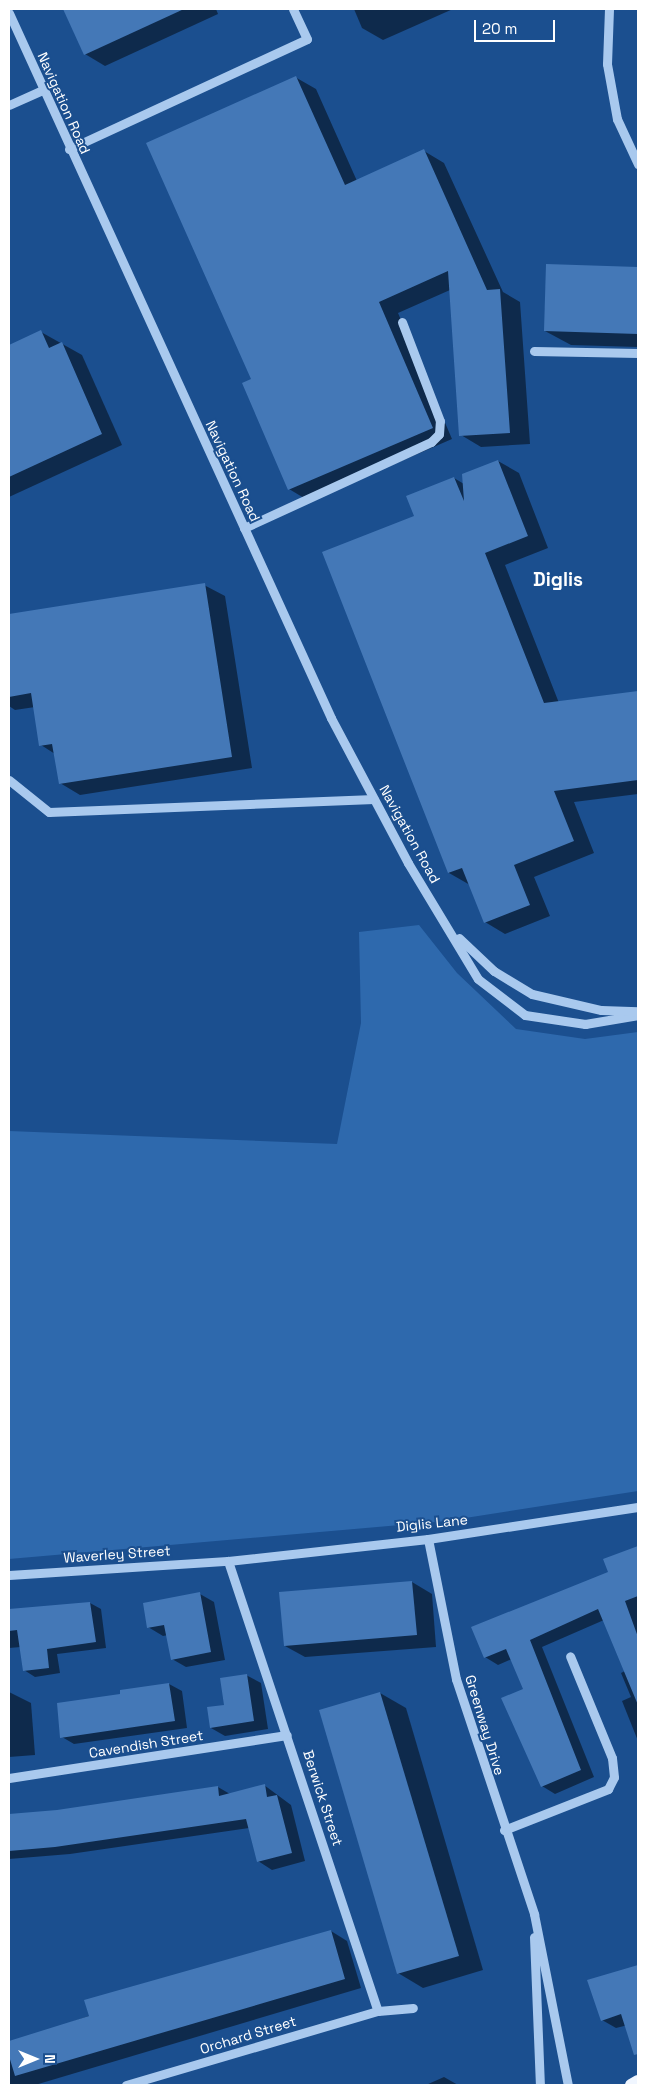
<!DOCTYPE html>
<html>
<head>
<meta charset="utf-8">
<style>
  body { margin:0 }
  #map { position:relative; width:647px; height:2094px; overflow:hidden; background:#1b4f8f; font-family:"Space Grotesk",sans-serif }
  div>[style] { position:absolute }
  .green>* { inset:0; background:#2e69ad }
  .shadow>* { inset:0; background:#0007 }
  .building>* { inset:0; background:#4478b7 }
  .minor>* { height:9px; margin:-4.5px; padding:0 4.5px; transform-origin:4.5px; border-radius:4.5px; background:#a9c9ee }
  .major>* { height:12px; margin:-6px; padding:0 6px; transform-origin:6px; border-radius:6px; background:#f0f6ff }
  span { translate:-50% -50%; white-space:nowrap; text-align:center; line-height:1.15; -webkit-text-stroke:4px #1b4f8f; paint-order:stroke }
  .street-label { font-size:14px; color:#fff }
  .district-label { font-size:19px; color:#fff; font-weight:700 }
  .frame { position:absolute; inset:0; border:10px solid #fff; pointer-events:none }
  .north { position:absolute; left:10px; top:2034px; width:50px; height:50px; -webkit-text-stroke:4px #1b4f8f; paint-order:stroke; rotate:90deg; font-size:14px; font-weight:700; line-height:20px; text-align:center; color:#fff }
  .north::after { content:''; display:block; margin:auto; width:18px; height:22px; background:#fff; clip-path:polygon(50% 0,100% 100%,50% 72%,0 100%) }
  .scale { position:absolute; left:474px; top:20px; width:81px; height:22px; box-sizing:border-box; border:2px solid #fff; border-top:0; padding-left:6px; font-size:15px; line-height:18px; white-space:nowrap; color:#fff; -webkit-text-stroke:4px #1b4f8f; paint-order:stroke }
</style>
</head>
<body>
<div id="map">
  <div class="green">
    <i style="clip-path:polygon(419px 925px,457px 973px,516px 1029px,585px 1039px,638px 1032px,638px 1491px,446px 1521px,9px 1559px,9px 1131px,337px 1144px,361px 1023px,359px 932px)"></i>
  </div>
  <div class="shadow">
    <i style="clip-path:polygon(65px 9px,216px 9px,218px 14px,105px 66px,85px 54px)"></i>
    <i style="clip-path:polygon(354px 9px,453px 9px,383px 40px,362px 28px)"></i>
    <i style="clip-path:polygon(295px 77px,316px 89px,357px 181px,424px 151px,444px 163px,503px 292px,520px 302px,530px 444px,481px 447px,461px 435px,450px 290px,398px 313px,452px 439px,309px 501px,289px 489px,253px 379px)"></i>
    <i style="clip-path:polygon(547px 266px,638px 269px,638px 347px,571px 345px,545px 331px)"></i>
    <i style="clip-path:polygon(41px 332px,82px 355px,122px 445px,9px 497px,9px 346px)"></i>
    <i style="clip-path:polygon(498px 461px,519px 473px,548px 548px,505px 565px,559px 703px,638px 692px,638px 794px,574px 802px,594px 853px,534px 877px,550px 916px,505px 934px,485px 922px,470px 885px,449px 873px,415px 517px,454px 478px,464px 484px)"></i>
    <i style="clip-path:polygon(204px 585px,225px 596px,252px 768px,80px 795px,60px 783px,55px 754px,41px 745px,35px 707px,15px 710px,9px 706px,9px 615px)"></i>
    <i style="clip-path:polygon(638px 1549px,638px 1741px,622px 1701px,631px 1697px,621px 1673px,625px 1671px,604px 1620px,542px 1647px,594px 1777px,555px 1794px,542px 1786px,525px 1690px,512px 1659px,498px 1665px,485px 1657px,609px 1573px,605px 1560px)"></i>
    <i style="clip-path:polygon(412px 1582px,432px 1594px,436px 1647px,305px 1657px,285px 1646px)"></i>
    <i style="clip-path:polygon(200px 1594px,214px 1602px,225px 1660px,186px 1667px,172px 1659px,168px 1635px,163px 1636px,148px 1627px)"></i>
    <i style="clip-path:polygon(90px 1603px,101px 1609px,106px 1648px,57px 1654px,60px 1673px,35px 1677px,24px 1670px,21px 1647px,9px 1648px,9px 1610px)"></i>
    <i style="clip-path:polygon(246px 1675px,261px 1683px,268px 1729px,225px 1736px,211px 1728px)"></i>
    <i style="clip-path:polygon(169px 1684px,182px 1691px,187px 1728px,74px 1744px,62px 1737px,122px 1695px,121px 1691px)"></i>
    <i style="clip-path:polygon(9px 1692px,31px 1703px,35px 1755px,9px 1757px)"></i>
    <i style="clip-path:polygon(380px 1693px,406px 1708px,483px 1970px,423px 1988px,398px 1973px)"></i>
    <i style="clip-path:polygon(264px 1785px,291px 1805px,305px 1861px,272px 1870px,258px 1861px,249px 1828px,70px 1854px,9px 1859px,9px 1815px,57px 1811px,218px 1787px,230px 1794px)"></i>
    <i style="clip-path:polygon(331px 1931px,347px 1941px,361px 1988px,35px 2085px,9px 2085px,9px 2044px)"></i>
    <i style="clip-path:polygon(638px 1967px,638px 2031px,628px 2025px,616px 2028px,602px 2020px,588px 1981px)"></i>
    <i style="clip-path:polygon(444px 2077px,458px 2085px,426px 2085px)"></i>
  </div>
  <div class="building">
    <i style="clip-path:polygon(63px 9px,184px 9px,84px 55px)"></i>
    <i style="clip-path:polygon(296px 76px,345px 185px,424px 149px,487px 290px,500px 289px,510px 433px,459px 436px,448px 271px,379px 302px,433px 428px,288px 490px,242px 383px,251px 379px,146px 143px)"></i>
    <i style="clip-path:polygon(546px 264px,638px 267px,638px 334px,544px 331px)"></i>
    <i style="clip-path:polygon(41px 330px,49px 348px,62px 342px,102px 434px,9px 477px,9px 345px)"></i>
    <i style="clip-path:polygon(498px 460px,528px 536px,485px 553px,544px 703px,638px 691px,638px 780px,554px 791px,574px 841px,514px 865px,530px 905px,484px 923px,462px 868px,448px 873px,322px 552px,414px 516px,406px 496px,454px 477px,464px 501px,462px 474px)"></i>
    <i style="clip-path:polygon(205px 583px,232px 757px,59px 784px,52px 744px,39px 746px,31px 693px,9px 697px,9px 614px)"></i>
    <i style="clip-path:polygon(638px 1546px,638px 1596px,625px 1601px,638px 1637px,638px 1705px,598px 1609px,530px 1640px,581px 1770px,541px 1787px,501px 1698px,523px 1689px,506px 1649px,484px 1658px,471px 1627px,608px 1572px,603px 1559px)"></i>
    <i style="clip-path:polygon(412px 1581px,417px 1635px,284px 1646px,279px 1592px)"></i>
    <i style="clip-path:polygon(200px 1592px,211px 1652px,171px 1660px,164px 1625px,147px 1628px,143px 1603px)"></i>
    <i style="clip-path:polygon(90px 1602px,96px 1642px,47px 1649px,49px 1668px,23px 1671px,17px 1630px,9px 1631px,9px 1609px)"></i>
    <i style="clip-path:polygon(247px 1674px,254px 1721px,210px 1728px,207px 1707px,224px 1705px,220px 1678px)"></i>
    <i style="clip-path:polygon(169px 1683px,175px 1721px,60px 1738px,57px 1703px,120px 1694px,120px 1690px)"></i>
    <i style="clip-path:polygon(380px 1692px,459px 1956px,397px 1974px,319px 1710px)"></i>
    <i style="clip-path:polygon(265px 1784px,267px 1797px,277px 1795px,292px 1853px,257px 1862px,246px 1819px,55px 1847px,9px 1851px,9px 1814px,57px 1810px,218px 1786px,219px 1796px)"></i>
    <i style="clip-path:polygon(331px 1930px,345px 1979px,15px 2076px,9px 2056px,9px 2041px,89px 2016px,84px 2000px)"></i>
    <i style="clip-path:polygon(638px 1965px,638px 2054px,634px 2055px,621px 2014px,601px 2021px,587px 1980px)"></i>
  </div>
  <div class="minor">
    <i style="left:609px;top:9px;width:55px;rotate:92.1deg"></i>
    <i style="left:607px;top:64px;width:56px;rotate:79.7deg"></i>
    <i style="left:617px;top:119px;width:50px;rotate:65deg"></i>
    <i style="left:9px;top:13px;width:775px;rotate:65.45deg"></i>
    <i style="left:331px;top:718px;width:164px;rotate:62deg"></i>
    <i style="left:408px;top:863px;width:135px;rotate:58.9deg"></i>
    <i style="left:478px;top:979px;width:59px;rotate:37.5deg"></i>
    <i style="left:525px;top:1015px;width:61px;rotate:8.5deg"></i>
    <i style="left:585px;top:1024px;width:54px;rotate:-9.6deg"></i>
    <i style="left:9px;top:105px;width:37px;rotate:-24deg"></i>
    <i style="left:69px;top:149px;width:262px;rotate:-24.8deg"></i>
    <i style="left:307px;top:39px;width:33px;rotate:-115deg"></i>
    <i style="left:534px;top:351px;width:104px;rotate:1.1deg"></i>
    <i style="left:244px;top:528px;width:206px;rotate:-24.7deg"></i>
    <i style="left:431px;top:442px;width:11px;rotate:-45deg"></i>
    <i style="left:439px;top:434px;width:13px;rotate:-86deg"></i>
    <i style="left:440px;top:421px;width:106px;rotate:-111deg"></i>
    <i style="left:9px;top:780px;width:51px;rotate:38.7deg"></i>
    <i style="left:49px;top:812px;width:325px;rotate:-2.3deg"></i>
    <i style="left:459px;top:938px;width:48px;rotate:43.3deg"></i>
    <i style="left:494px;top:971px;width:44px;rotate:31.2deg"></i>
    <i style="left:532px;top:994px;width:71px;rotate:13.1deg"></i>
    <i style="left:601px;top:1010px;width:37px;rotate:2deg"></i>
    <i style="left:428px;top:1539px;width:143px;rotate:78.7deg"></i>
    <i style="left:456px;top:1679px;width:248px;rotate:71.6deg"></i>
    <i style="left:534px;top:1914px;width:174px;rotate:78.8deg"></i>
    <i style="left:228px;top:1561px;width:474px;rotate:71.6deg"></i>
    <i style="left:378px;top:2011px;width:35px;rotate:-5deg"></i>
    <i style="left:9px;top:1575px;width:219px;rotate:-3.7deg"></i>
    <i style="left:228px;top:1561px;width:201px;rotate:-6.3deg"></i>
    <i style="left:428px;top:1539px;width:212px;rotate:-8.7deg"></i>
    <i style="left:9px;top:1778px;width:281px;rotate:-8.8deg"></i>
    <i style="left:504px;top:1830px;width:112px;rotate:-21.5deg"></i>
    <i style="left:608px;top:1789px;width:13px;rotate:-63deg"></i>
    <i style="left:614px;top:1777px;width:19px;rotate:-96deg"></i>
    <i style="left:612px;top:1758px;width:110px;rotate:-112.4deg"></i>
    <i style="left:534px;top:1937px;width:148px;rotate:87.7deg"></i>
    <i style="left:126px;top:2085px;width:263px;rotate:-16.4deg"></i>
  </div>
  <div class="major">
    <i style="left:631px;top:2085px;width:8px;rotate:-30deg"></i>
  </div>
  <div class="street-label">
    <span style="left:64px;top:103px;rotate:66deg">Navigation Road</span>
    <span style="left:233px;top:471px;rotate:65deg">Navigation Road</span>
    <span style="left:410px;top:834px;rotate:61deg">Navigation Road</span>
    <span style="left:432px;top:1523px;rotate:-6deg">Diglis Lane</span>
    <span style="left:117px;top:1554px;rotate:-4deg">Waverley Street</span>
    <span style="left:485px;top:1725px;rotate:73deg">Greenway Drive</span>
    <span style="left:146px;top:1744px;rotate:-9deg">Cavendish Street</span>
    <span style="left:323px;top:1798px;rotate:72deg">Berwick Street</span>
    <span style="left:248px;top:2035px;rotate:-17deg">Orchard Street</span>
  </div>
  <div class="district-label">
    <span style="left:558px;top:580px">Diglis</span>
  </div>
  <div class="frame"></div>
  <div class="north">N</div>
  <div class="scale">20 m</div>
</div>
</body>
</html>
